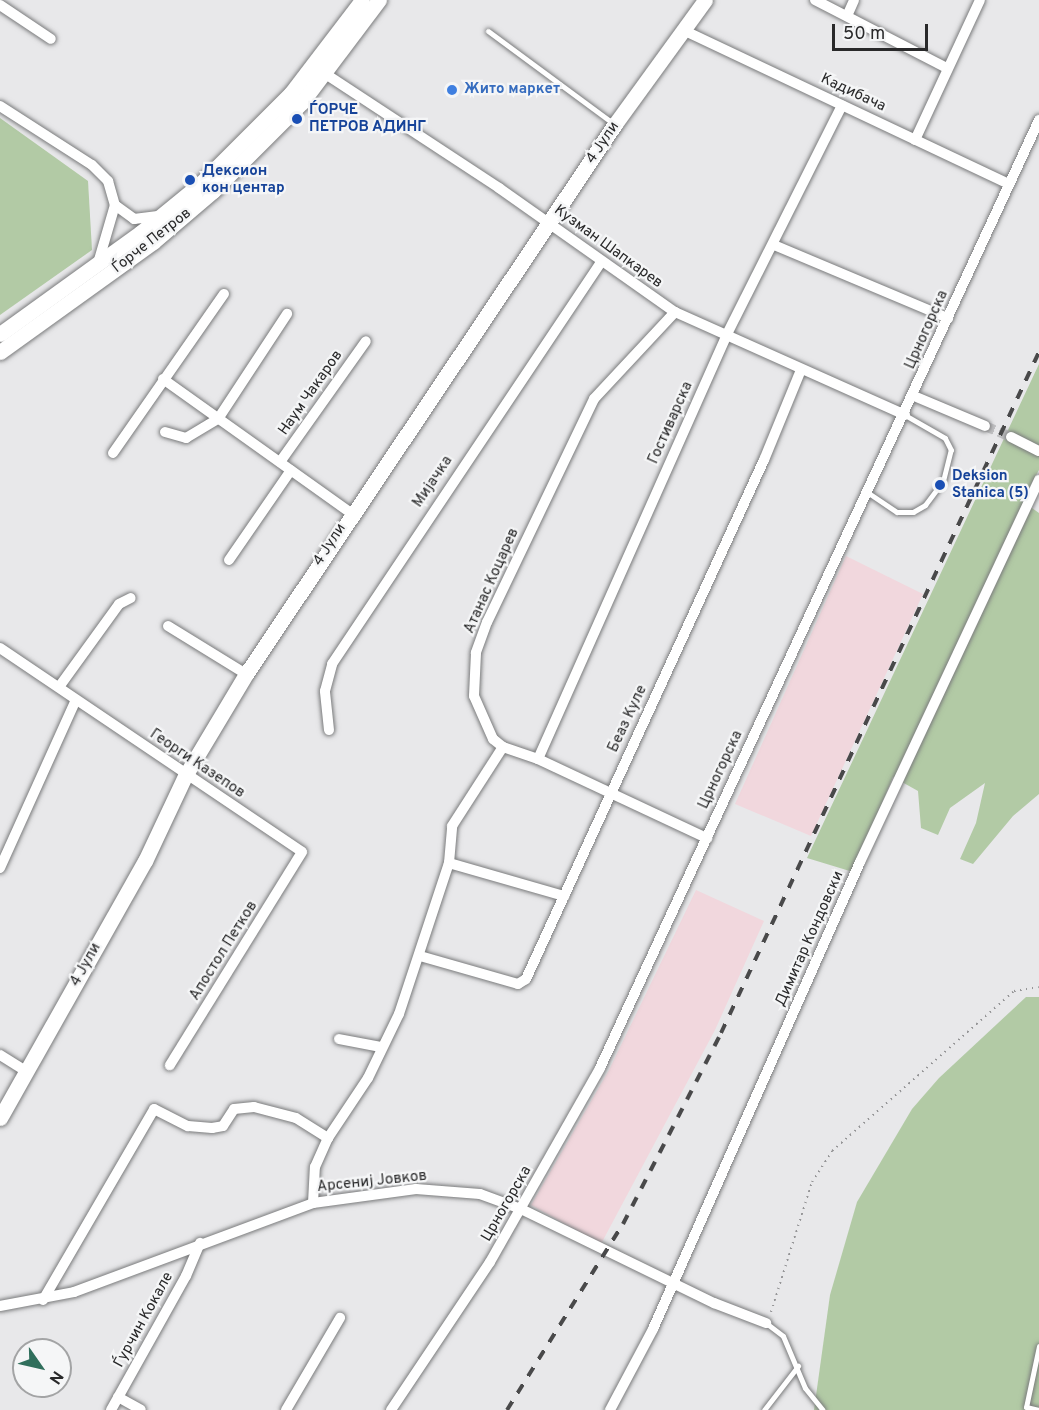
<!DOCTYPE html>
<html>
<head>
<meta charset="utf-8">
<style>
  body { margin:0 }
  #map { position:relative; width:1039px; height:1410px; overflow:hidden; background:#e8e8ea; font-family:Overpass,sans-serif }
  div>[style] { position:absolute }
  .industrial>* { inset:0; background:#f1d7dd }
  .green>* { inset:0; background:#b2caa5 }
  .street-tunnel>* { height:10px; margin-top:-5px; transform-origin:0; background:repeating-linear-gradient(90deg,#c2c2c4 0 10px,transparent 0 15px) }
  .path>* { height:2px; margin-top:-1px; transform-origin:0; background:repeating-linear-gradient(90deg,#959597 0 1.5px,transparent 0 6px) }
  .roads { filter:drop-shadow(0 0 2px #7a7b7c) drop-shadow(0 0 2px #7a7b7c) }
  .lane>* { height:5px; margin:-2.5px; padding:0 2.5px; transform-origin:2.5px; border-radius:2.5px; background:#fff }
  .street>* { height:10px; margin:-5px; padding:0 5px; transform-origin:5px; border-radius:5px; background:#fff }
  .secondary>* { height:15px; margin:-7.5px; padding:0 7.5px; transform-origin:7.5px; border-radius:7.5px; background:#fff }
  .rail>* { height:4px; margin-top:-2px; transform-origin:0; background:repeating-linear-gradient(90deg,#49494a 0 10px,transparent 0 20px) }
  .dots>* { width:16px; height:16px; translate:-50% -50%; box-sizing:border-box; border:3px solid #f5f6f7; border-radius:50% }
  span { translate:-50% -50%; white-space:nowrap; text-align:center; line-height:1.15; -webkit-text-stroke:4.5px #f5f6f7; paint-order:stroke }
  .shop-label { font-size:15px; color:#366cbe; font-weight:700 }
  .left { translate:0 -50%; text-align:left }
  .street-label { font-size:15px; color:#29292a }
  .transit-label { font-size:15px; color:#164399; font-weight:700 }
  .north { position:absolute; left:12px; top:1338px; width:60px; height:60px; box-sizing:border-box; background:#f5f6f7; border:2px solid #a3a4a5; border-radius:50%; rotate:124deg; font-size:16px; font-weight:700; line-height:24px; text-align:center; color:#29292a }
  .north::after { content:''; display:block; margin:auto; width:21px; height:27px; background:#306f5c; clip-path:polygon(50% 0,100% 100%,50% 72%,0 100%) }
  .scale { position:absolute; left:832px; top:24px; width:96px; height:27px; box-sizing:border-box; border:3px solid #29292a; border-top:0; padding-left:8px; font-size:18px; line-height:21px; white-space:nowrap; color:#29292a; -webkit-text-stroke:4px #f5f6f7; paint-order:stroke }
</style>
</head>
<body>
<div id="map">
  <div class="industrial">
    <i style="clip-path:polygon(846px 556px,923px 594px,811px 836px,735px 804px)"></i>
    <i style="clip-path:polygon(696px 890px,764px 921px,715px 1030px,601px 1244px,531px 1205px,609px 1070px)"></i>
  </div>
  <div class="green">
    <i style="clip-path:polygon(0 118px,88px 181px,92px 250px,0 315px)"></i>
    <i style="clip-path:polygon(1039px 364px,1039px 470px,1022px 501px,1039px 513px,1039px 794px,1013px 816px,973px 864px,960px 859px,976px 823px,985px 783px,950px 808px,938px 835px,921px 828px,918px 791px,893px 777px,853px 872px,807px 858px)"></i>
    <i style="clip-path:polygon(1026px 997px,1039px 997px,1039px 1410px,814px 1410px,830px 1295px,857px 1202px,912px 1109px,939px 1078px)"></i>
  </div>
  <div class="street-tunnel">
    <i style="left:985px;top:426px;width:28px;rotate:23deg"></i>
  </div>
  <div class="path">
    <i style="left:771px;top:1312px;width:136px;rotate:-72.5deg"></i>
    <i style="left:812px;top:1182px;width:37px;rotate:-57deg"></i>
    <i style="left:832px;top:1151px;width:242px;rotate:-41.3deg"></i>
    <i style="left:1014px;top:991px;width:25px;rotate:-9deg"></i>
  </div>
  <div class="roads">
    <div class="lane">
      <i style="left:488px;top:31px;width:157px;rotate:36.4deg"></i>
      <i style="left:867px;top:492px;width:36px;rotate:34deg"></i>
      <i style="left:897px;top:512px;width:16px"></i>
      <i style="left:913px;top:512px;width:14px;rotate:-30deg"></i>
      <i style="left:925px;top:505px;width:30px;rotate:-53deg"></i>
      <i style="left:943px;top:481px;width:32px;rotate:-76deg"></i>
      <i style="left:951px;top:450px;width:13px;rotate:-117deg"></i>
      <i style="left:945px;top:438px;width:46px;rotate:-150.1deg"></i>
      <i style="left:766px;top:1323px;width:21px;rotate:37deg"></i>
      <i style="left:783px;top:1336px;width:56px;rotate:67.1deg"></i>
      <i style="left:805px;top:1388px;width:28px;rotate:51deg"></i>
      <i style="left:1039px;top:1346px;width:62px;rotate:102deg"></i>
      <i style="left:1026px;top:1407px;width:13px;rotate:13deg"></i>
      <i style="left:764px;top:1410px;width:56px;rotate:-52.3deg"></i>
    </div>
    <div class="street">
      <i style="left:815px;top:0;width:148px;rotate:27.3deg"></i>
      <i style="left:0;top:5px;width:61px;rotate:33.7deg"></i>
      <i style="left:847px;top:16px;width:17px;rotate:-66deg"></i>
      <i style="left:683px;top:30px;width:361px;rotate:25.3deg"></i>
      <i style="left:318px;top:69px;width:217px;rotate:33.3deg"></i>
      <i style="left:499px;top:188px;width:215px;rotate:35.2deg"></i>
      <i style="left:675px;top:312px;width:252px;rotate:24.1deg"></i>
      <i style="left:0;top:106px;width:109px;rotate:32.7deg"></i>
      <i style="left:92px;top:165px;width:23px;rotate:45deg"></i>
      <i style="left:108px;top:181px;width:25px;rotate:74deg"></i>
      <i style="left:115px;top:205px;width:60px;rotate:106.3deg"></i>
      <i style="left:915px;top:140px;width:154px;rotate:-65.1deg"></i>
      <i style="left:115px;top:205px;width:24px;rotate:36deg"></i>
      <i style="left:134px;top:219px;width:24px;rotate:-7deg"></i>
      <i style="left:774px;top:245px;width:189px;rotate:22.8deg"></i>
      <i style="left:675px;top:312px;width:119px;rotate:133deg"></i>
      <i style="left:594px;top:399px;width:247px;rotate:115.6deg"></i>
      <i style="left:487px;top:622px;width:33px;rotate:110deg"></i>
      <i style="left:476px;top:653px;width:43px;rotate:92.7deg"></i>
      <i style="left:474px;top:696px;width:47px;rotate:66.2deg"></i>
      <i style="left:493px;top:739px;width:13px;rotate:39deg"></i>
      <i style="left:503px;top:747px;width:37px;rotate:19deg"></i>
      <i style="left:538px;top:759px;width:187px;rotate:25.1deg"></i>
      <i style="left:163px;top:379px;width:231px;rotate:35.5deg"></i>
      <i style="left:914px;top:396px;width:77px;rotate:22.9deg"></i>
      <i style="left:165px;top:432px;width:22px;rotate:16deg"></i>
      <i style="left:186px;top:438px;width:37px;rotate:-31deg"></i>
      <i style="left:218px;top:419px;width:126px;rotate:-56.7deg"></i>
      <i style="left:1011px;top:437px;width:31px;rotate:27deg"></i>
      <i style="left:113px;top:453px;width:194px;rotate:-55.1deg"></i>
      <i style="left:280px;top:462px;width:148px;rotate:-54.6deg"></i>
      <i style="left:229px;top:560px;width:109px;rotate:-55.4deg"></i>
      <i style="left:168px;top:626px;width:92px;rotate:31.6deg"></i>
      <i style="left:0;top:648px;width:364px;rotate:34deg"></i>
      <i style="left:302px;top:852px;width:251px;rotate:121.8deg"></i>
      <i style="left:59px;top:687px;width:102px;rotate:-54.1deg"></i>
      <i style="left:119px;top:604px;width:13px;rotate:-27deg"></i>
      <i style="left:329px;top:730px;width:39px;rotate:-96deg"></i>
      <i style="left:325px;top:691px;width:28px;rotate:-75deg"></i>
      <i style="left:332px;top:664px;width:482px;rotate:-56.2deg"></i>
      <i style="left:538px;top:759px;width:463px;rotate:-66deg"></i>
      <i style="left:726px;top:336px;width:258px;rotate:-63.3deg"></i>
      <i style="left:449px;top:863px;width:120px;rotate:16deg"></i>
      <i style="left:0;top:868px;width:184px;rotate:-65.7deg"></i>
      <i style="left:420px;top:956px;width:102px;rotate:15.9deg"></i>
      <i style="left:518px;top:984px;width:9px;rotate:-32deg"></i>
      <i style="left:526px;top:979px;width:571px;rotate:-65.37deg"></i>
      <i style="left:764px;top:460px;width:97px;rotate:-67.7deg"></i>
      <i style="left:339px;top:1039px;width:43px;rotate:10.8deg"></i>
      <i style="left:0;top:1055px;width:31px;rotate:32deg"></i>
      <i style="left:313px;top:1203px;width:36px;rotate:-87deg"></i>
      <i style="left:315px;top:1167px;width:32px;rotate:-66deg"></i>
      <i style="left:328px;top:1138px;width:72px;rotate:-56.3deg"></i>
      <i style="left:368px;top:1078px;width:71px;rotate:-64.2deg"></i>
      <i style="left:399px;top:1014px;width:159px;rotate:-71.7deg"></i>
      <i style="left:449px;top:863px;width:37px;rotate:-85deg"></i>
      <i style="left:452px;top:826px;width:94px;rotate:-57.2deg"></i>
      <i style="left:43px;top:1300px;width:221px;rotate:-59.8deg"></i>
      <i style="left:154px;top:1109px;width:38px;rotate:27deg"></i>
      <i style="left:188px;top:1126px;width:24px;rotate:5deg"></i>
      <i style="left:212px;top:1128px;width:11px;rotate:-10deg"></i>
      <i style="left:223px;top:1126px;width:20px;rotate:-57deg"></i>
      <i style="left:234px;top:1109px;width:20px;rotate:-6deg"></i>
      <i style="left:254px;top:1107px;width:43px;rotate:14.7deg"></i>
      <i style="left:296px;top:1118px;width:38px;rotate:32deg"></i>
      <i style="left:0;top:1306px;width:75px;rotate:-10.7deg"></i>
      <i style="left:74px;top:1292px;width:255px;rotate:-20.4deg"></i>
      <i style="left:313px;top:1203px;width:104px;rotate:-7.7deg"></i>
      <i style="left:416px;top:1189px;width:64px;rotate:4.5deg"></i>
      <i style="left:480px;top:1194px;width:44px;rotate:20.1deg"></i>
      <i style="left:521px;top:1209px;width:215px;rotate:26deg"></i>
      <i style="left:714px;top:1303px;width:56px;rotate:21deg"></i>
      <i style="left:118px;top:1397px;width:26px;rotate:29deg"></i>
      <i style="left:111px;top:1410px;width:154px;rotate:-60.8deg"></i>
      <i style="left:186px;top:1276px;width:36px;rotate:-67deg"></i>
      <i style="left:286px;top:1410px;width:107px;rotate:-59.6deg"></i>
      <i style="left:391px;top:1410px;width:178px;rotate:-56.2deg"></i>
      <i style="left:490px;top:1262px;width:223px;rotate:-60.4deg"></i>
      <i style="left:600px;top:1068px;width:1045px;rotate:-65.15deg"></i>
      <i style="left:610px;top:1410px;width:92px;rotate:-62deg"></i>
      <i style="left:653px;top:1329px;width:511px;rotate:-66.09deg"></i>
      <i style="left:860px;top:862px;width:422px;rotate:-64.9deg"></i>
    </div>
    <div class="secondary">
      <i style="left:0;top:334px;width:173px;rotate:-35.8deg"></i>
      <i style="left:140px;top:233px;width:79px;rotate:-39.3deg"></i>
      <i style="left:201px;top:183px;width:127px;rotate:-45deg"></i>
      <i style="left:291px;top:93px;width:117px;rotate:-52.6deg"></i>
      <i style="left:0;top:352px;width:188px;rotate:-35.7deg"></i>
      <i style="left:153px;top:242px;width:79px;rotate:-40.4deg"></i>
      <i style="left:213px;top:191px;width:126px;rotate:-45deg"></i>
      <i style="left:302px;top:102px;width:128px;rotate:-53deg"></i>
      <i style="left:0;top:1118px;width:295px;rotate:-60.6deg"></i>
      <i style="left:145px;top:861px;width:94px;rotate:-64.8deg"></i>
      <i style="left:185px;top:776px;width:119px;rotate:-59.1deg"></i>
      <i style="left:246px;top:674px;width:662px;rotate:-56.14deg"></i>
      <i style="left:615px;top:124px;width:153px;rotate:-54deg"></i>
    </div>
  </div>
  <div class="rail">
    <i style="left:507px;top:1410px;width:219px;rotate:-58.1deg"></i>
    <i style="left:623px;top:1224px;width:215px;rotate:-62.8deg"></i>
    <i style="left:721px;top:1033px;width:752px;rotate:-64.97deg"></i>
  </div>
  <div class="dots">
    <i style="left:452px;top:90px;background:#3f7fe0"></i>
    <i style="left:297px;top:119px;background:#1a4fb4"></i>
    <i style="left:190px;top:180px;background:#1a4fb4"></i>
    <i style="left:940px;top:485px;background:#1a4fb4"></i>
  </div>
  <div class="shop-label">
    <span class="left" style="left:464px;top:90px">Жито маркет</span>
  </div>
  <div class="street-label">
    <span style="left:853px;top:93px;rotate:25deg">Кадибача</span>
    <span style="left:603px;top:143px;rotate:-56deg">4 Јули</span>
    <span style="left:152px;top:241px;rotate:-38deg">Ѓорче Петров</span>
    <span style="left:608px;top:247px;rotate:36deg">Кузман Шапкарев</span>
    <span style="left:927px;top:330px;rotate:-66deg">Црногорска</span>
    <span style="left:311px;top:393px;rotate:-55deg">Наум Чакаров</span>
    <span style="left:671px;top:423px;rotate:-66deg">Гостиварска</span>
    <span style="left:433px;top:482px;rotate:-56deg">Мијачка</span>
    <span style="left:330px;top:545px;rotate:-57deg">4 Јули</span>
    <span style="left:492px;top:581px;rotate:-66deg">Атанас Коцарев</span>
    <span style="left:628px;top:719px;rotate:-65deg">Беаз Куле</span>
    <span style="left:197px;top:764px;rotate:34deg">Георги Казепов</span>
    <span style="left:721px;top:770px;rotate:-65deg">Црногорска</span>
    <span style="left:810px;top:939px;rotate:-66deg">Димитар Кондовски</span>
    <span style="left:224px;top:951px;rotate:-58deg">Апостол Петков</span>
    <span style="left:86px;top:965px;rotate:-61deg">4 Јули</span>
    <span style="left:372px;top:1182px;rotate:-6deg">Арсениј Јовков</span>
    <span style="left:507px;top:1204px;rotate:-60deg">Црногорска</span>
    <span style="left:144px;top:1320px;rotate:-61deg">Ѓурчин Кокале</span>
  </div>
  <div class="transit-label">
    <span class="left" style="left:309px;top:119px">ЃОРЧЕ<br>ПЕТРОВ АДИНГ</span>
    <span class="left" style="left:202px;top:180px">Дексион<br>кон центар</span>
    <span class="left" style="left:952px;top:485px">Deksion<br>Stanica (5)</span>
  </div>
  <div class="north">N</div>
  <div class="scale">50 m</div>
</div>
</body>
</html>
